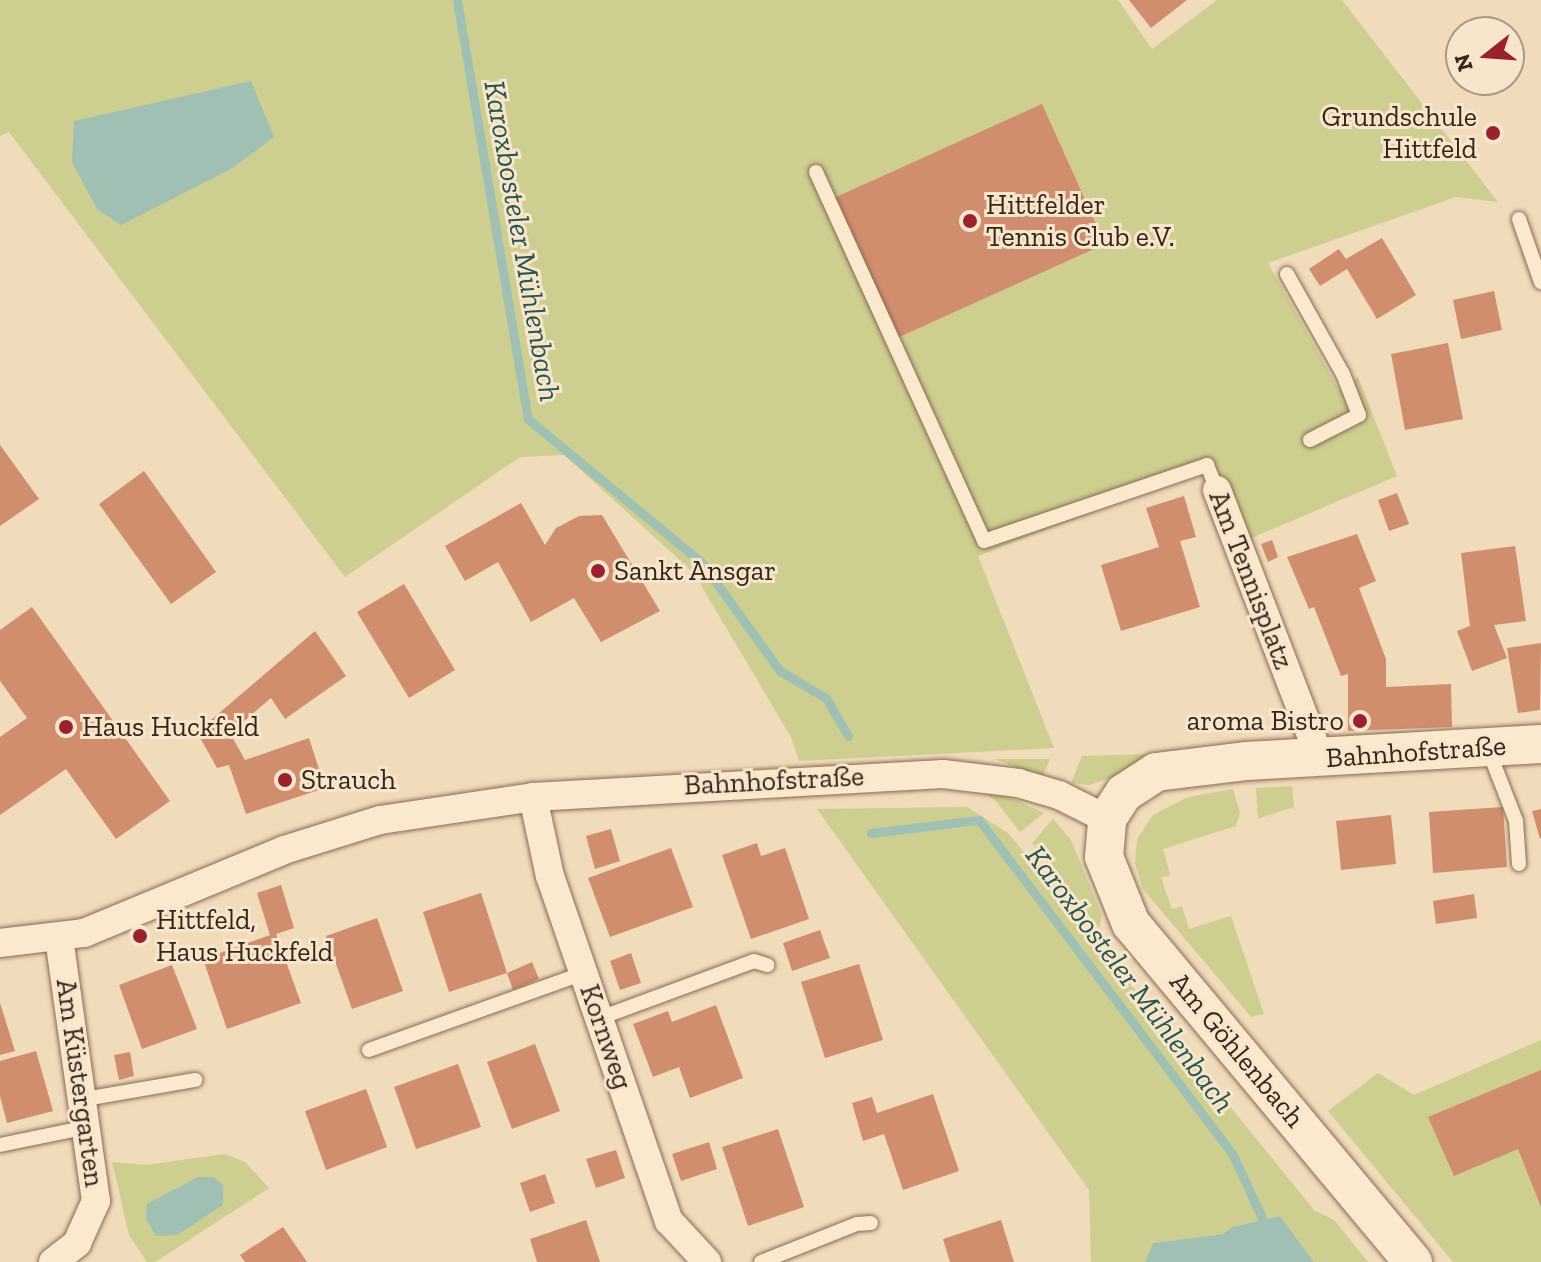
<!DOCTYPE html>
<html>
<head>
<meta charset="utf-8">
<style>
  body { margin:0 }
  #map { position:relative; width:1541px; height:1262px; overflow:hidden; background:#f0dbbb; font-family:"Zilla Slab",serif }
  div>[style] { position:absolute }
  .green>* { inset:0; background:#cdce8f }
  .water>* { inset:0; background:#a0c0b4 }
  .stream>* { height:9px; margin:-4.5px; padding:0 4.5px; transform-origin:4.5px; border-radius:4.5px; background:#a0c0b4 }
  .building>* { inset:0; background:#d18e6e }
  .roads { filter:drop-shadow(0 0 2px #886b54) drop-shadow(0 0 2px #886b54) }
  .lane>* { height:14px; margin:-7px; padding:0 7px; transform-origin:7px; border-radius:7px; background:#fbe9ce }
  .street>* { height:28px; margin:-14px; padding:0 14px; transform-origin:14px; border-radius:14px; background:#fbe9ce }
  .secondary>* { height:38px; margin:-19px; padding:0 19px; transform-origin:19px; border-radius:19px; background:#fbe9ce }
  .dots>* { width:22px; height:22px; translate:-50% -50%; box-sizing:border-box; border:4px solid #f7e6cb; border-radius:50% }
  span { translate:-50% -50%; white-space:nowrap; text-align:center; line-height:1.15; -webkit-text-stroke:6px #f7e6cb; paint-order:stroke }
  .poi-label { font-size:28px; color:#36251a }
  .right { translate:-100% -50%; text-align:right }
  .left { translate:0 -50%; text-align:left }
  .street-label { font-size:28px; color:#36251a }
  .water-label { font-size:30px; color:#285750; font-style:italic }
  .north { position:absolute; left:1445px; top:16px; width:80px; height:80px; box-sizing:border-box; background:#f7e6cb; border:2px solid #aa9984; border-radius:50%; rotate:253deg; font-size:22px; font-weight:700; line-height:32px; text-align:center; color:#36251a }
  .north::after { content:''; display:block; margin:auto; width:28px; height:36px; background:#9a212d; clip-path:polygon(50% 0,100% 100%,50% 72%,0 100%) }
</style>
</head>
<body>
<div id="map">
  <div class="green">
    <i style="clip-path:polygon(0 0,1118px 0,1152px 49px,1217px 0,1342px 0,1498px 202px,1456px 197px,1268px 263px,1339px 390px,1358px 377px,1397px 476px,1240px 543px,1209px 467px,978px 556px,1054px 748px,799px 761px,791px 737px,693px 572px,564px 455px,520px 457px,345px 577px,9px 132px,0 136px)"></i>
    <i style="clip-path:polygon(1149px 754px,1125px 773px,1089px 785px,1071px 783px,1082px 756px)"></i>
    <i style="clip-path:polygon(995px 759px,1050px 759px,1042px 778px)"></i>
    <i style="clip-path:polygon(1292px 786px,1294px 807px,1258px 819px,1256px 788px)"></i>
    <i style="clip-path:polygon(1233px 789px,1240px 813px,1236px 826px,1163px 849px,1170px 875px,1161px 878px,1172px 909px,1182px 906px,1189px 929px,1231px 916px,1264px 1014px,1251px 1017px,1143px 889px,1135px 863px,1137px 839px,1153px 815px,1188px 797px)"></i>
    <i style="clip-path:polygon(979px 790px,1012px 798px,1044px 813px,1020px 832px,995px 800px)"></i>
    <i style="clip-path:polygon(967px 807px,1008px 833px,1314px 1210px,1334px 1220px,1368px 1262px,1314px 1262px,1280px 1216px,1232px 1227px,1223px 1234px,1153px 1243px,1145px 1262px,1091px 1262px,1089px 1190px,817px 809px)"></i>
    <i style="clip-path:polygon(1053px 819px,1071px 840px,1102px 916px,1099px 928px,1032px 843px)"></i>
    <i style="clip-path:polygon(1541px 1040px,1541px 1262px,1453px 1262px,1328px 1111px,1378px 1073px,1414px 1095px)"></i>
    <i style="clip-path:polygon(225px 1154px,245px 1162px,269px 1188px,155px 1262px,147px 1262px,129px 1235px,112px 1162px,146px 1165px)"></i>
  </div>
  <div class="water">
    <i style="clip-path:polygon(251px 81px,274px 137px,231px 169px,121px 225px,97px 209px,72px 162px,74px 121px)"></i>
    <i style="clip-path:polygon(198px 1177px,214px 1177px,223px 1185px,223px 1205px,177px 1235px,156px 1236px,146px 1219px,147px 1204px)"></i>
    <i style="clip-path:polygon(1280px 1216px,1314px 1262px,1145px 1262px,1153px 1243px,1223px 1234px,1232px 1227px)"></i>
  </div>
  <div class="stream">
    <i style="left:457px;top:0;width:425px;rotate:80.4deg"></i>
    <i style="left:528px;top:419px;width:226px;rotate:39.6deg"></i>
    <i style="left:702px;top:563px;width:133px;rotate:54.2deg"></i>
    <i style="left:780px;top:671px;width:53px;rotate:30.4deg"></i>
    <i style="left:826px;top:698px;width:44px;rotate:59.9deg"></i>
    <i style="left:871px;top:833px;width:109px;rotate:-6.9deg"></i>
    <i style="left:979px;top:820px;width:418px;rotate:52.8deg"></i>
    <i style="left:1232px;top:1153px;width:86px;rotate:65.2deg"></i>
  </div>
  <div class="building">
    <i style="clip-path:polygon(1129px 0,1187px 0,1151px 28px)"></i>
    <i style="clip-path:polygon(1042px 104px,1105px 244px,897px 338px,834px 198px)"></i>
    <i style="clip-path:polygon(1382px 238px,1416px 295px,1377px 319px,1347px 269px,1320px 286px,1309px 269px,1339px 249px,1346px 259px)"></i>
    <i style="clip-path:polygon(1494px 291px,1502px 330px,1461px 339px,1453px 300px)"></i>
    <i style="clip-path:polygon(1448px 343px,1463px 419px,1405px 430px,1391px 354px)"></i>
    <i style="clip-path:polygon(0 445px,39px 499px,0 526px)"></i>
    <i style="clip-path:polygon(144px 471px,216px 572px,171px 604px,99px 504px)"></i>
    <i style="clip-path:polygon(1397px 493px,1409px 524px,1389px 531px,1378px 500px)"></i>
    <i style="clip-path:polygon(1184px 496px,1196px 537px,1180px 541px,1200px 607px,1121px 631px,1101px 565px,1159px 547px,1146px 508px)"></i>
    <i style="clip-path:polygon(521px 503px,545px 545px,556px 528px,579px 516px,602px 515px,660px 611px,601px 642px,574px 598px,531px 622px,498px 562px,465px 581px,445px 546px)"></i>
    <i style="clip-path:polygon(1357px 534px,1376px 581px,1359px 588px,1386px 659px,1386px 687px,1451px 684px,1452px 727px,1348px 731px,1348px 674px,1341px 676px,1314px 607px,1309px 609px,1287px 557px)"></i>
    <i style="clip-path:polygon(1272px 540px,1278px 557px,1268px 562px,1261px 544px)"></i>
    <i style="clip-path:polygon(1515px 546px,1526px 621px,1494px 625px,1507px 658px,1472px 671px,1457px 631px,1470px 626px,1461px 553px)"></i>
    <i style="clip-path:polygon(404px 584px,455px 670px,409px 698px,357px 612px)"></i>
    <i style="clip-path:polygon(32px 607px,170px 801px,116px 839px,66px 769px,0 815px,0 737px,27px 718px,0 681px,0 630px)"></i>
    <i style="clip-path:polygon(315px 631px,346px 676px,285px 719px,271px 698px,230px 733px,245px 760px,309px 738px,325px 788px,246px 814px,229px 765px,217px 768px,197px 732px)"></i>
    <i style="clip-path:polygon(1541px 643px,1540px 710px,1518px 713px,1507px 648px)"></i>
    <i style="clip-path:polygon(1503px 807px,1507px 867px,1433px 873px,1429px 812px)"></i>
    <i style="clip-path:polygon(1541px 809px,1541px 838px,1540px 839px,1532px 811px)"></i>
    <i style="clip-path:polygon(1391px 815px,1396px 864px,1341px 870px,1336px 821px)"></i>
    <i style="clip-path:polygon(611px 829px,620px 861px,595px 869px,586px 836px)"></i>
    <i style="clip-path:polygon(757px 843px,761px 856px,785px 848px,809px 919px,751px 939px,722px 855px)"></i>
    <i style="clip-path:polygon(671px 848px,693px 907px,610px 937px,588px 878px)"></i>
    <i style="clip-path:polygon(281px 885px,294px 928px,276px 934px,301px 1003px,227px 1029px,203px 959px,270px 935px,257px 893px)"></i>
    <i style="clip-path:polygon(481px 893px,507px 973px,449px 992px,423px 912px)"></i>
    <i style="clip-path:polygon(1474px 894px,1477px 918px,1436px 924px,1433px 901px)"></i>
    <i style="clip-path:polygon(377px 918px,403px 991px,352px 1009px,326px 936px)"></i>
    <i style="clip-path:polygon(820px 930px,830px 958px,792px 971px,783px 943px)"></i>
    <i style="clip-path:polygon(631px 953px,641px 983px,620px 990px,610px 961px)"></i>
    <i style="clip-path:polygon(532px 962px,539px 979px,513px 990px,507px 973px)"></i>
    <i style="clip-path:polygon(859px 964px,883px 1040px,825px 1058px,801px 982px)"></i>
    <i style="clip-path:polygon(172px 965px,197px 1029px,142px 1049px,119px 985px)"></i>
    <i style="clip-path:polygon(0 1003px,15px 1051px,0 1055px)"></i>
    <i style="clip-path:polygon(716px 1005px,743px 1078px,690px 1098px,679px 1067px,653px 1077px,633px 1024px,668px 1011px,672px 1022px)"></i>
    <i style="clip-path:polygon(535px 1044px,560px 1111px,512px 1129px,487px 1062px)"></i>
    <i style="clip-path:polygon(36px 1051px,53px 1111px,7px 1123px,0 1096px,0 1061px)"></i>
    <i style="clip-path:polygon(130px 1052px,134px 1076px,119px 1080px,114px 1055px)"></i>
    <i style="clip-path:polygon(458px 1064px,481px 1127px,416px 1149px,394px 1087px)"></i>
    <i style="clip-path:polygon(1541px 1070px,1541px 1207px,1518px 1149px,1454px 1176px,1428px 1117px)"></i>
    <i style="clip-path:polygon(366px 1089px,387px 1147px,326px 1170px,305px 1111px)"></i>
    <i style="clip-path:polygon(933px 1094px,959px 1171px,903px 1190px,884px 1134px,863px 1141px,852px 1103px,872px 1097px,877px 1113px)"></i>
    <i style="clip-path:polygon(778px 1129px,804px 1207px,748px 1226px,722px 1147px)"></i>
    <i style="clip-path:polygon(709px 1142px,717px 1169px,681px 1181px,672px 1154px)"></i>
    <i style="clip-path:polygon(616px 1150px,625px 1178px,596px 1188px,586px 1159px)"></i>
    <i style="clip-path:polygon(545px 1174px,555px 1203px,530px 1212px,520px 1183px)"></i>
    <i style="clip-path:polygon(586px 1220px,600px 1262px,537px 1262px,530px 1239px)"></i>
    <i style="clip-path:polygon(1001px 1220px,1014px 1262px,950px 1262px,943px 1239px)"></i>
    <i style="clip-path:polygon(283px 1227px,307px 1262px,245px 1262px,240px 1255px)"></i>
  </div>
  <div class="roads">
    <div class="lane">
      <i style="left:816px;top:172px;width:405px;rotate:65.5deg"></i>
      <i style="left:984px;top:541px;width:236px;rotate:-18.8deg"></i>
      <i style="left:1207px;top:465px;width:27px;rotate:68deg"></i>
      <i style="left:1519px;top:219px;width:67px;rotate:70.8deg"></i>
      <i style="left:1287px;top:274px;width:115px;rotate:60.8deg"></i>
      <i style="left:1343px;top:374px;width:44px;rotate:68.7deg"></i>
      <i style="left:1359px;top:415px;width:55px;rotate:153deg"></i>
      <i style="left:1488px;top:749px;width:77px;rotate:68.7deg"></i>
      <i style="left:1516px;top:821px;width:43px;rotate:86deg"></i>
      <i style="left:600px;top:1018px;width:164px;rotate:-20.3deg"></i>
      <i style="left:754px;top:961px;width:14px;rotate:17deg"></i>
      <i style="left:369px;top:1050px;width:228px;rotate:-19.7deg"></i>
      <i style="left:85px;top:1099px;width:112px;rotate:-9.8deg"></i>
      <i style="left:0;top:1145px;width:90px;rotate:-11.6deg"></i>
      <i style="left:761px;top:1262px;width:103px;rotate:-21.6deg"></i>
      <i style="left:857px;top:1224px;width:14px;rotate:-4deg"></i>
    </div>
    <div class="street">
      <i style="left:1217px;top:490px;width:288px;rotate:69deg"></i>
      <i style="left:533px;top:797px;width:81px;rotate:77.9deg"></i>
      <i style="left:550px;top:876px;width:365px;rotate:71deg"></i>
      <i style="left:669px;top:1221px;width:56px;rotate:47.2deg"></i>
      <i style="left:0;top:943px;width:85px;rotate:-6.8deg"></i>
      <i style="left:84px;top:933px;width:217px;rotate:-22.5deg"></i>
      <i style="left:284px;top:850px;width:101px;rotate:-17.4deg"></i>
      <i style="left:380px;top:820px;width:155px;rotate:-8.5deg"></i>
      <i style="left:533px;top:797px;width:411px;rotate:-3.2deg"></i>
      <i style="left:943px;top:774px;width:76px;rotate:6.8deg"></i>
      <i style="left:1018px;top:783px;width:43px;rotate:16.3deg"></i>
      <i style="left:1059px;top:795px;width:54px;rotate:26.6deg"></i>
      <i style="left:53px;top:1262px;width:31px;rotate:-38deg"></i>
      <i style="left:77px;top:1243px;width:46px;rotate:-65.7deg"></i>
      <i style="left:96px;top:1201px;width:267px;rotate:-98deg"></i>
    </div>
    <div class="secondary">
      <i style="left:1413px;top:1262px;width:440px;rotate:-129.8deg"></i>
      <i style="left:1131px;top:924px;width:72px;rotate:-111.9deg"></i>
      <i style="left:1104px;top:857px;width:38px;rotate:-85deg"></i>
      <i style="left:1107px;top:819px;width:31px;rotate:-57deg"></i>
      <i style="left:1124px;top:793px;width:38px;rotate:-33deg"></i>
      <i style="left:1156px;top:772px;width:92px;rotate:-6.9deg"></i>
      <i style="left:1247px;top:761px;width:294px;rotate:-3.3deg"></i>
    </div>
  </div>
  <div class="dots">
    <i style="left:1493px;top:133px;background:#9a212d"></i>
    <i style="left:970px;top:221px;background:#9a212d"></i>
    <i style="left:598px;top:571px;background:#9a212d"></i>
    <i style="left:1360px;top:721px;background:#9a212d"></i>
    <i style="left:66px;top:727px;background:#9a212d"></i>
    <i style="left:285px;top:780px;background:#9a212d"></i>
    <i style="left:140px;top:936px;background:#9a212d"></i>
  </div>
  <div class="poi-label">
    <span class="right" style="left:1477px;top:133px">Grundschule<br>Hittfeld</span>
    <span class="left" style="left:986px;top:221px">Hittfelder<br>Tennis Club e.V.</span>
    <span class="left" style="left:614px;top:571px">Sankt Ansgar</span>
    <span class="right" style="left:1344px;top:721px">aroma Bistro</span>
    <span class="left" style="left:82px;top:727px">Haus Huckfeld</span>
    <span class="left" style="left:301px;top:780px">Strauch</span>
    <span class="left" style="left:156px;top:936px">Hittfeld,<br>Haus Huckfeld</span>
  </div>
  <div class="street-label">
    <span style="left:1251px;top:580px;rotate:69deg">Am Tennisplatz</span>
    <span style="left:1416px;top:752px;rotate:-4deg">Bahnhofstraße</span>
    <span style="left:774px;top:781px;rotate:-3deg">Bahnhofstraße</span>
    <span style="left:606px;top:1037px;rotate:71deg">Kornweg</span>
    <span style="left:1237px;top:1050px;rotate:50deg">Am Göhlenbach</span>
    <span style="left:80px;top:1083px;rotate:82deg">Am Küstergarten</span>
  </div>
  <div class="water-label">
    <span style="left:522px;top:241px;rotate:80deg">Karoxbosteler Mühlenbach</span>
    <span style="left:1130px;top:979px;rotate:53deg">Karoxbosteler Mühlenbach</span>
  </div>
  <div class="north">N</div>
</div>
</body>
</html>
